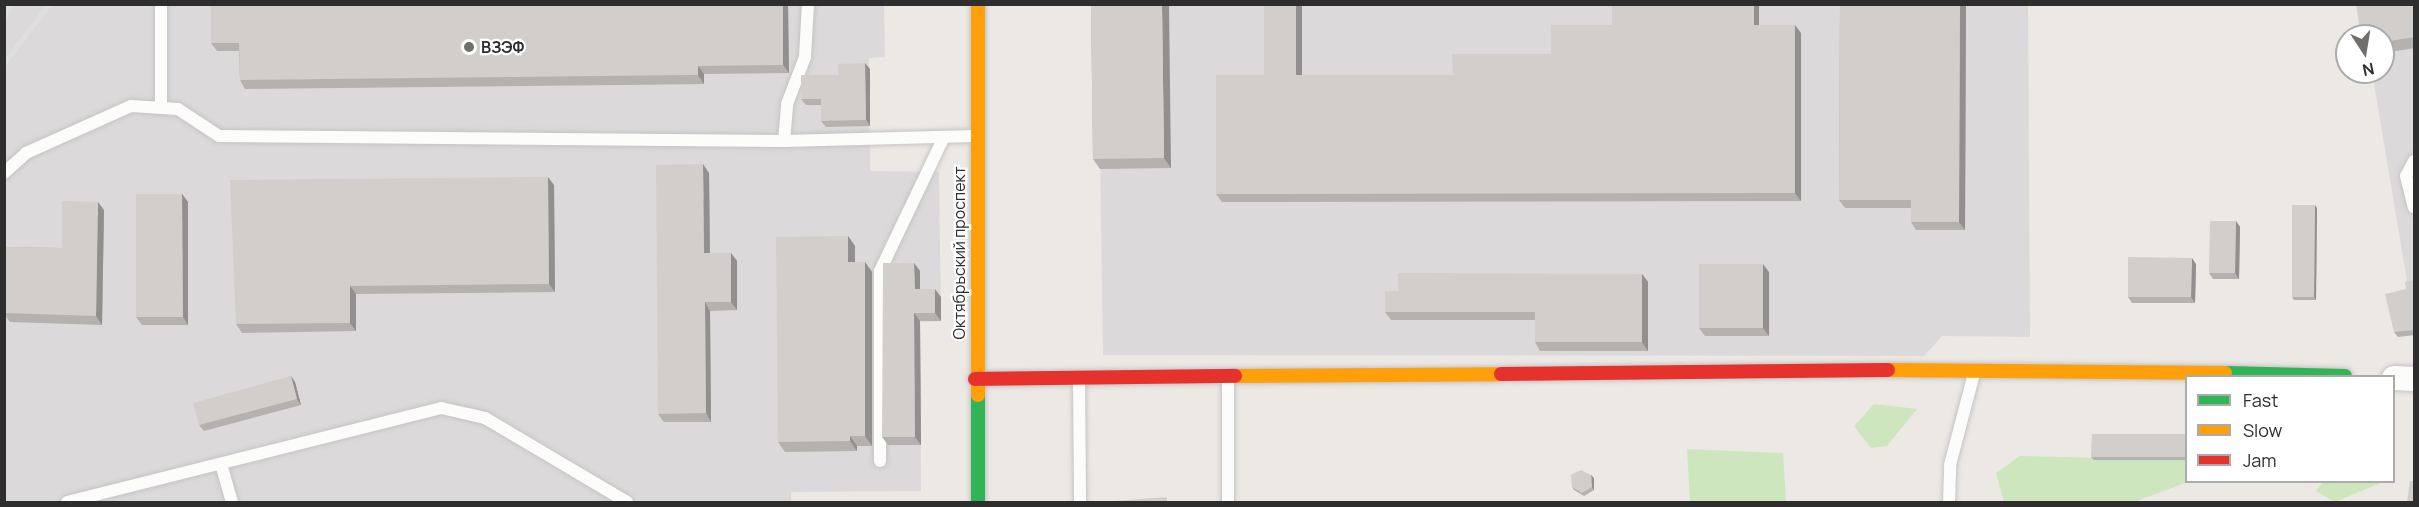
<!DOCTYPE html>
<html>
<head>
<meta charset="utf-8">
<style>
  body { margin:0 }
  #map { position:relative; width:2419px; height:507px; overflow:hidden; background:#ece8e4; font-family:Manrope,sans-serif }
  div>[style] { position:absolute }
  .industrial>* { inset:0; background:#dcd9db }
  .green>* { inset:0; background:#cee6be }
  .roads { filter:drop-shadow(0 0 2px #c5c4c5) drop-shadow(0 0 2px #c5c4c5) }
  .lane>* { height:12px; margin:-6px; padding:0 6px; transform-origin:6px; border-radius:6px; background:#fcfcfb }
  .street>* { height:24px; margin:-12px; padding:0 12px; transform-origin:12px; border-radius:12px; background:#fcfcfb }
  .fast>* { height:14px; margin:-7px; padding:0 7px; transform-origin:7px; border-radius:7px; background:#30b455 }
  .slow>* { height:14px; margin:-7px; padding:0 7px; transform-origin:7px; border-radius:7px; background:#ff9f0a }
  .jam>* { height:14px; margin:-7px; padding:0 7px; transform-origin:7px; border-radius:7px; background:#e5322d }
  .rail>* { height:4.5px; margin:-2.25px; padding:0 2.25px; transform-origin:2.25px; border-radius:2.25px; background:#dfdfe1 }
  .wall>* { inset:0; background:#b4b1af }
  .shaded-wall>* { inset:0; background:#92908e }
  .building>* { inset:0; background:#d1cecb }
  .dots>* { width:16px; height:16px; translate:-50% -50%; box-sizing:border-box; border:3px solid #fff; border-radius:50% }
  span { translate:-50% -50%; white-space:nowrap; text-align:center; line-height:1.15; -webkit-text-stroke:4.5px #fff; paint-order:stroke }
  .poi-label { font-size:16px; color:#2e2e2e; font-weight:700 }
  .left { translate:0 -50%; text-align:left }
  .street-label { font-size:16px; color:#2e2e2e }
  .frame { position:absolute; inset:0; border:6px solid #2e2e2e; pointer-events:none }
  .legend { position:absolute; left:2185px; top:375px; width:210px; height:108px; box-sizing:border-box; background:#fff; border:2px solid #ababab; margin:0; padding:8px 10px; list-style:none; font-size:18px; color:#2e2e2e }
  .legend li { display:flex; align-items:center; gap:12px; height:30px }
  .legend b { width:30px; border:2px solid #ababab }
  .north { position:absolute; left:2335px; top:24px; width:60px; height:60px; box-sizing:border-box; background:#fff; border:2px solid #ababab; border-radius:50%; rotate:168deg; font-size:16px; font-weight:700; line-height:24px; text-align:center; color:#2e2e2e }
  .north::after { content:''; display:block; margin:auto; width:21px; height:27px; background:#706f6e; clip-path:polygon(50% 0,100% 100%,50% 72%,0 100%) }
</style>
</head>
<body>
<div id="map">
  <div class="industrial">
    <i style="clip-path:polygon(4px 5px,884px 5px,885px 57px,869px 58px,870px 171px,939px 172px,941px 321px,920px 322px,921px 491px,791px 492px,791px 502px,5px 502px)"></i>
    <i style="clip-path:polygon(1098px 5px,2028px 5px,2030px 337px,1942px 336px,1924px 356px,1103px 355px)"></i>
    <i style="clip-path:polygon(2414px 5px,2414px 323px,2372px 72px,2383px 72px,2383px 36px)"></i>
  </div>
  <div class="green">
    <i style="clip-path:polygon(1874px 404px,1917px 409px,1887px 446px,1871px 448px,1854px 426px)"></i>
    <i style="clip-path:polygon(1687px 449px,1783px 453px,1786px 502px,1690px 502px)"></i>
    <i style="clip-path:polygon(2020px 456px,2186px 460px,2188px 482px,2134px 502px,2004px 502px,1996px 473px)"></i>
    <i style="clip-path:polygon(2323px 482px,2383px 482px,2335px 502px,2316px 491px)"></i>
  </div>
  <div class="roads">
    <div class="lane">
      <i style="left:161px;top:4px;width:104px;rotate:90deg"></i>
      <i style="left:784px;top:141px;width:37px;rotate:-85deg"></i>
      <i style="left:787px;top:104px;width:50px;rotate:-69deg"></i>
      <i style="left:805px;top:57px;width:53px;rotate:-86.8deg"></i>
      <i style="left:2414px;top:161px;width:17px;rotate:118deg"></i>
      <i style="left:2406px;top:176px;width:32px;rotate:76deg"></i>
      <i style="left:4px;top:173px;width:30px;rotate:-42deg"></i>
      <i style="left:26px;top:153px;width:115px;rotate:-24.1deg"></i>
      <i style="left:131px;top:106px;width:47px;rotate:3.7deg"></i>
      <i style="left:178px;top:109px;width:49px;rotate:33.4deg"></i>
      <i style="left:219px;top:136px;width:565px;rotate:0.51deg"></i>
      <i style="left:784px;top:141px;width:191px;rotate:-1.5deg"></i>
      <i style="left:1079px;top:379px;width:123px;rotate:89.5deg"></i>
      <i style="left:880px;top:461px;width:190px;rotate:-90deg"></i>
      <i style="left:880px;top:271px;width:148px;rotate:-64.5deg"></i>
      <i style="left:221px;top:464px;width:40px;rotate:74deg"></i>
      <i style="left:67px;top:502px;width:386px;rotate:-14.1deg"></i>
      <i style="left:441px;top:408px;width:45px;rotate:12.8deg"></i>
      <i style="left:485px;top:418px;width:165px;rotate:30.6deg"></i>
      <i style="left:1228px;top:502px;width:124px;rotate:-90deg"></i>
      <i style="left:1949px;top:502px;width:37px;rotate:-88deg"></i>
      <i style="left:1950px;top:465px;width:98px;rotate:-75.3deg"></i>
    </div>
    <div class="street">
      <i style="left:2394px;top:378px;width:20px;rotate:3deg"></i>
    </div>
    <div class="fast">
      <i style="left:2225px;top:373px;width:120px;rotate:1.4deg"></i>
      <i style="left:978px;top:395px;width:107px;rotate:90deg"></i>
    </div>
    <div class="slow">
      <i style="left:978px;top:4px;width:391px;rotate:90deg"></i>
      <i style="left:1888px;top:370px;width:337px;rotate:0.5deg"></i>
      <i style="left:1235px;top:376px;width:266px;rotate:-0.4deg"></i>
    </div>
    <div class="jam">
      <i style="left:1501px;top:374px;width:387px;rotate:-0.6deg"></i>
      <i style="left:975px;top:379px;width:260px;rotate:-0.7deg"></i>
    </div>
  </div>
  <div class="rail">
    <i style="left:4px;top:17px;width:14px;rotate:-65deg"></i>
    <i style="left:4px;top:63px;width:74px;rotate:-52.7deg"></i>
  </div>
  <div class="wall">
    <i style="clip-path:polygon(178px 4px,788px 4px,789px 73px,704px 74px,704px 84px,245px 89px,240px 80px,239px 51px,217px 51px,211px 43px,211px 5px,179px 6px)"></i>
    <i style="clip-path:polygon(1091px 4px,1171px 168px,1100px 169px,1093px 159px)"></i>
    <i style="clip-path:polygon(1264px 4px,1302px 4px,1302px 75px,1453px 75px,1759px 25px,1801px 33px,1801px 201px,1222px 202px,1216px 194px,1264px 75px)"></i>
    <i style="clip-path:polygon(1840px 4px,1966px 4px,1965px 230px,1916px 230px,1911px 222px,1911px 208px,1845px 208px,1839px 200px)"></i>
    <i style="clip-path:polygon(2415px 4px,2415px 48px,2383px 53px,2383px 36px)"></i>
    <i style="clip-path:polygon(870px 69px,870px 126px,826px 127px,821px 121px,821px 105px,806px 105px,801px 99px,838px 75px)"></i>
    <i style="clip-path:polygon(709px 173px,710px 253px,731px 253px,737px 261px,737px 310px,710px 311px,711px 422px,664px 422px,658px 414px)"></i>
    <i style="clip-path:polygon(554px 185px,555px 292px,356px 294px,356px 331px,242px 333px,236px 324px)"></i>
    <i style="clip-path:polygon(182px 194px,188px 202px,188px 325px,142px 325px,136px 317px)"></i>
    <i style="clip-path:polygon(2317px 208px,2316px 300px,2294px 300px,2292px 297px)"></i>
    <i style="clip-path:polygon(104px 210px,102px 325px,10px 322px,4px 314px,5px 247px,62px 248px)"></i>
    <i style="clip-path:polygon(2236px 221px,2240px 227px,2239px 279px,2213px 279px,2209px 273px)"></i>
    <i style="clip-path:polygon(848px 236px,855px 246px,855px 262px,865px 262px,872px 272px,872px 446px,857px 446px,857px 451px,785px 452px,778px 442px)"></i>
    <i style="clip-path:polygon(914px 263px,920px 271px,920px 289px,941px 297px,941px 321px,920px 321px,921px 445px,888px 445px,882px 437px)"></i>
    <i style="clip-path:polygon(2196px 264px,2195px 303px,2132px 303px,2128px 297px)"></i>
    <i style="clip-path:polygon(1769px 272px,1769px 336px,1705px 336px,1699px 328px)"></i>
    <i style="clip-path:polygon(1642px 274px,1648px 282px,1648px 351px,1540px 351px,1535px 342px,1535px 320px,1391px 320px,1385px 312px,1398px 291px)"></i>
    <i style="clip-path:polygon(2415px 280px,2415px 335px,2398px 337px,2394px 332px,2406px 289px)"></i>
    <i style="clip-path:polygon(291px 376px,295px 382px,301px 405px,204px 431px,199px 425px)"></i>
    <i style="clip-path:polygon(2187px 434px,2187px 460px,2094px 460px,2091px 457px)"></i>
    <i style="clip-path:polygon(1594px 478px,1594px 490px,1584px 496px,1574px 490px,1572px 487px)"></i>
  </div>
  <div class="shaded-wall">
    <i style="clip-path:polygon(783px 4px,788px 4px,789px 73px,783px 65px)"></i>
    <i style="clip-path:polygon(1162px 4px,1169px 4px,1171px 168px,1164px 158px)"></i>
    <i style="clip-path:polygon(1296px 4px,1302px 4px,1302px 83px,1296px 75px)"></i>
    <i style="clip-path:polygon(1754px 4px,1759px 4px,1759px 33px,1754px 25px)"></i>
    <i style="clip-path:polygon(1960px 4px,1966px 4px,1965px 230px,1959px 222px)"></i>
    <i style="clip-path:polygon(1795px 25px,1801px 33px,1801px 201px,1795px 193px)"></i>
    <i style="clip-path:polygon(865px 63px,870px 69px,870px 126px,866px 120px)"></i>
    <i style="clip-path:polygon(698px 66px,704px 74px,704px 84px,698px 75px)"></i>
    <i style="clip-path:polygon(703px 164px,709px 173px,710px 261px,704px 253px)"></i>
    <i style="clip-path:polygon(548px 177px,554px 185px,555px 292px,549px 284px)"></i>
    <i style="clip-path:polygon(182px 194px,188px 202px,188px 325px,183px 317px)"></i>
    <i style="clip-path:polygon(98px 202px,104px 210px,102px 325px,96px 316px)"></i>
    <i style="clip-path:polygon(2315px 205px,2317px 208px,2316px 300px,2314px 297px)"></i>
    <i style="clip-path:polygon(2236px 221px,2240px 227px,2239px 279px,2235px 273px)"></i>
    <i style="clip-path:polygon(848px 236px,855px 246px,855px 272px,848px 262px)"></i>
    <i style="clip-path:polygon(731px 253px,737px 261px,737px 310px,731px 302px)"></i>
    <i style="clip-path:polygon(2192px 258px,2196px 264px,2195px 303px,2191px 297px)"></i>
    <i style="clip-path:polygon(865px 262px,872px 272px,872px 446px,865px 436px)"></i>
    <i style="clip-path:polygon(914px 263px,920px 271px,920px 297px,915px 289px)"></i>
    <i style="clip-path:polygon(1763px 264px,1769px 272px,1769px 336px,1763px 328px)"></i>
    <i style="clip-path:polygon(1642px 274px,1648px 282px,1648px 351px,1642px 342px)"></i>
    <i style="clip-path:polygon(350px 286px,356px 294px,356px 331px,350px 323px)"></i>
    <i style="clip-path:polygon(935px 289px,941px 297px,941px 321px,935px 313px)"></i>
    <i style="clip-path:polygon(705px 302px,710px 311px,711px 422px,706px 413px)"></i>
    <i style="clip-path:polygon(914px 313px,920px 321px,921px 445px,915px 437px)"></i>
    <i style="clip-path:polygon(291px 376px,295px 382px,301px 405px,297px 399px)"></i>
    <i style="clip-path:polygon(850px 436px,857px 446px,857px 451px,850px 441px)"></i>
    <i style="clip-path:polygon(1591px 475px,1594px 478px,1594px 490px,1592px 487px)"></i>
  </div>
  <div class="building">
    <i style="clip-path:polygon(211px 4px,783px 4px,783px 65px,698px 66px,698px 75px,240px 80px,239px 43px,211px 43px)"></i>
    <i style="clip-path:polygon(1091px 4px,1162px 4px,1164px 158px,1093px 159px)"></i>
    <i style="clip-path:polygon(1264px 4px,1296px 4px,1296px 75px,1453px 75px,1452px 54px,1551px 54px,1551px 25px,1612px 25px,1612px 4px,1754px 4px,1754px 25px,1795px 25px,1795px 193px,1216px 194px,1216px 75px,1264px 75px)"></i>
    <i style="clip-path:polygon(1840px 4px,1960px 4px,1959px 222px,1911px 222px,1911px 200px,1839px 200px)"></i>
    <i style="clip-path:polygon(2356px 4px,2415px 4px,2415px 37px,2383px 42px,2383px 36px,2361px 36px)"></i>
    <i style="clip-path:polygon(865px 63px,866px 120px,821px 121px,821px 99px,801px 99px,801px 75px,838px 75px,838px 64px)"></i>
    <i style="clip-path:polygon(703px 164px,704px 253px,731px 253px,731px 302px,705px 302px,706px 413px,658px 414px,656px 165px)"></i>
    <i style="clip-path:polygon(548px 177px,549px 284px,350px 286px,350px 323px,236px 324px,230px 180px)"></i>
    <i style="clip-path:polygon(136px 194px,182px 194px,183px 317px,136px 317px)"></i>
    <i style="clip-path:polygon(62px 201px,98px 202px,96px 316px,4px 313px,5px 247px,62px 248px)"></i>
    <i style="clip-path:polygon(2292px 205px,2315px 205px,2314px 297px,2292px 297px)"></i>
    <i style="clip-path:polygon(2210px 221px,2236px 221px,2235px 273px,2209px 273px)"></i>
    <i style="clip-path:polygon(848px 236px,848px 262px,865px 262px,865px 436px,850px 436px,850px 441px,778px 442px,776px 237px)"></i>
    <i style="clip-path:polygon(2128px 257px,2192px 258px,2191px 297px,2128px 297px)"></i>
    <i style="clip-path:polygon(883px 263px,914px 263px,915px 289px,935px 289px,935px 313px,914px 313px,915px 437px,882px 437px)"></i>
    <i style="clip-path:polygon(1699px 264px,1763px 264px,1763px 328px,1699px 328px)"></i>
    <i style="clip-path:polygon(1398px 273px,1642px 274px,1642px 342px,1535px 342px,1535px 312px,1385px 312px,1385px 291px,1398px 291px)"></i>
    <i style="clip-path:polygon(2415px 280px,2415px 330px,2394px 332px,2385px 294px,2406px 289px,2405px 282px)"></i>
    <i style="clip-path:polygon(291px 376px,297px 399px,199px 425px,193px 403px)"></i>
    <i style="clip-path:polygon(2092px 434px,2187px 434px,2187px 457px,2091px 457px)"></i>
    <i style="clip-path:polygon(1581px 470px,1591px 475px,1592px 487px,1582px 493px,1572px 487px,1571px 475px)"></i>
    <i style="clip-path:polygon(2410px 481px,2415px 481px,2415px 502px,2407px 502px)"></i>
    <i style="clip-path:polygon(1167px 497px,1167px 502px,1115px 502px,1115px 501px)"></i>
  </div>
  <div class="dots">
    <i style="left:469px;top:47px;background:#706f6e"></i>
  </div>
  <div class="poi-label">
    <span class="left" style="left:481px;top:47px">ВЗЭФ</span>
  </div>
  <div class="street-label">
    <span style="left:959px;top:253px;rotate:-90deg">Октябрьский проспект</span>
  </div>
  <div class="frame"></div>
  <ul class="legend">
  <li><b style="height:8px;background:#30b455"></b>Fast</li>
  <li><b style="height:8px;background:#ff9f0a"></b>Slow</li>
  <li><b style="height:8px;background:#e5322d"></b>Jam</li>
  </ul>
  <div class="north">N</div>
</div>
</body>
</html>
